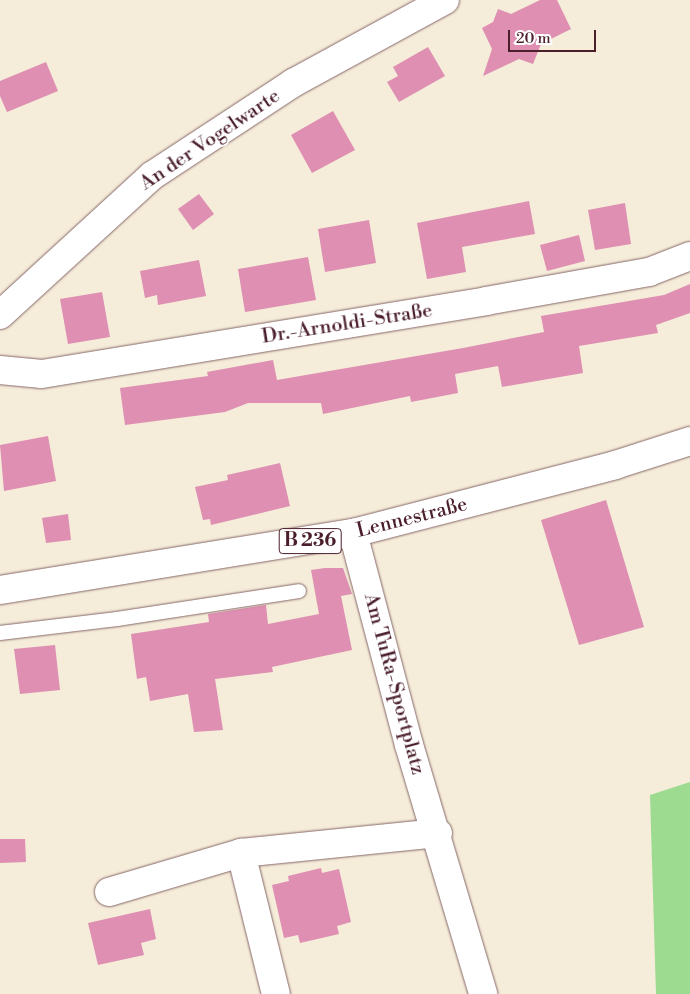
<!DOCTYPE html>
<html>
<head>
<meta charset="utf-8">
<style>
  body { margin:0 }
  #map { position:relative; width:690px; height:994px; overflow:hidden; background:#f5ecd9; font-family:"Libre Bodoni",serif }
  div>[style] { position:absolute }
  .green>* { inset:0; background:#9cdb90 }
  .building>* { inset:0; background:#de8fb2 }
  .roads { filter:drop-shadow(0 0 1px #866768) drop-shadow(0 0 1px #866768) }
  .lane>* { height:14px; margin:-7px; padding:0 7px; transform-origin:7px; border-radius:7px; background:#fff }
  .street>* { height:28px; margin:-14px; padding:0 14px; transform-origin:14px; border-radius:14px; background:#fff }
  .primary>* { height:28px; margin:-14px; padding:0 14px; transform-origin:14px; border-radius:14px; background:#fff }
  span { translate:-50% -50%; white-space:nowrap; text-align:center; line-height:1.15; -webkit-text-stroke:4px #fff; paint-order:stroke }
  .shield-label span { padding:1px 4px; background:#fff; border:1px solid; border-radius:4px; -webkit-text-stroke-width:0 }
  .shield-label { font-size:19px; color:#4a1f2b; font-weight:700 }
  .street-label { font-size:20px; color:#4a1f2b }
  .scale { position:absolute; left:508px; top:30px; width:88px; height:22px; box-sizing:border-box; border:2px solid #4a1f2b; border-top:0; padding-left:6px; font-size:15px; line-height:18px; white-space:nowrap; color:#4a1f2b; -webkit-text-stroke:4px #fff; paint-order:stroke }
</style>
</head>
<body>
<div id="map">
  <div class="green">
    <i style="clip-path:polygon(690px 782px,690px 994px,656px 994px,650px 795px)"></i>
  </div>
  <div class="building">
    <i style="clip-path:polygon(540px 0,557px 0,571px 29px,541px 44px,533px 64px,519px 59px,483px 76px,492px 49px,482px 28px,493px 22px,498px 9px,511px 14px)"></i>
    <i style="clip-path:polygon(428px 47px,445px 76px,399px 102px,387px 82px,398px 76px,393px 67px)"></i>
    <i style="clip-path:polygon(46px 62px,58px 91px,7px 112px,0 96px,0 81px)"></i>
    <i style="clip-path:polygon(333px 111px,355px 150px,312px 173px,291px 135px)"></i>
    <i style="clip-path:polygon(199px 194px,214px 214px,193px 230px,178px 209px)"></i>
    <i style="clip-path:polygon(529px 201px,535px 234px,462px 247px,466px 272px,427px 279px,417px 223px)"></i>
    <i style="clip-path:polygon(625px 203px,631px 244px,595px 250px,588px 210px)"></i>
    <i style="clip-path:polygon(369px 220px,376px 263px,325px 272px,318px 229px)"></i>
    <i style="clip-path:polygon(579px 235px,585px 261px,547px 271px,540px 245px)"></i>
    <i style="clip-path:polygon(308px 257px,316px 300px,245px 312px,238px 269px)"></i>
    <i style="clip-path:polygon(199px 260px,206px 296px,158px 305px,157px 295px,145px 298px,140px 271px)"></i>
    <i style="clip-path:polygon(690px 284px,690px 313px,656px 325px,658px 333px,579px 346px,583px 373px,502px 387px,498px 366px,455px 374px,458px 393px,411px 402px,410px 396px,323px 414px,321px 403px,248px 403px,225px 412px,125px 425px,120px 388px,208px 376px,207px 372px,273px 360px,277px 380px,463px 348px,544px 332px,541px 316px,664px 295px)"></i>
    <i style="clip-path:polygon(102px 292px,110px 337px,68px 344px,60px 299px)"></i>
    <i style="clip-path:polygon(48px 436px,56px 481px,4px 491px,0 445px)"></i>
    <i style="clip-path:polygon(280px 463px,290px 506px,211px 525px,210px 519px,203px 520px,195px 487px,228px 480px,227px 475px)"></i>
    <i style="clip-path:polygon(606px 500px,644px 627px,579px 645px,541px 520px)"></i>
    <i style="clip-path:polygon(68px 514px,71px 540px,46px 543px,42px 518px)"></i>
    <i style="clip-path:polygon(325px 568px,343px 568px,352px 594px,341px 596px,352px 650px,272px 667px,273px 672px,215px 679px,223px 730px,194px 732px,188px 694px,150px 701px,146px 677px,137px 679px,131px 634px,209px 622px,208px 614px,266px 605px,268px 624px,319px 614px,311px 570px)"></i>
    <i style="clip-path:polygon(55px 645px,60px 690px,20px 694px,14px 649px)"></i>
    <i style="clip-path:polygon(0 839px,25px 839px,26px 862px,0 863px)"></i>
    <i style="clip-path:polygon(321px 868px,322px 873px,339px 869px,351px 922px,337px 926px,339px 934px,300px 943px,298px 935px,284px 938px,272px 885px,289px 881px,288px 876px)"></i>
    <i style="clip-path:polygon(150px 909px,156px 939px,141px 943px,144px 955px,98px 965px,88px 923px)"></i>
  </div>
  <div class="roads">
    <div class="lane">
      <i style="left:0;top:633px;width:118px;rotate:-6.8deg"></i>
      <i style="left:117px;top:619px;width:184px;rotate:-8.7deg"></i>
    </div>
    <div class="street">
      <i style="left:0;top:315px;width:207px;rotate:-42.5deg"></i>
      <i style="left:153px;top:175px;width:168px;rotate:-33.3deg"></i>
      <i style="left:293px;top:83px;width:173px;rotate:-28.6deg"></i>
      <i style="left:0;top:370px;width:42px;rotate:5.4deg"></i>
      <i style="left:42px;top:374px;width:450px;rotate:-9.3deg"></i>
      <i style="left:486px;top:301px;width:166px;rotate:-10.1deg"></i>
      <i style="left:649px;top:272px;width:44px;rotate:-21.3deg"></i>
      <i style="left:353px;top:533px;width:219px;rotate:75.2deg"></i>
      <i style="left:409px;top:745px;width:260px;rotate:73.4deg"></i>
      <i style="left:241px;top:853px;width:145px;rotate:76.1deg"></i>
      <i style="left:109px;top:892px;width:138px;rotate:-16.5deg"></i>
      <i style="left:241px;top:853px;width:198px;rotate:-5.8deg"></i>
    </div>
    <div class="primary">
      <i style="left:0;top:590px;width:358px;rotate:-9.2deg"></i>
      <i style="left:353px;top:533px;width:271px;rotate:-14.5deg"></i>
      <i style="left:615px;top:465px;width:79px;rotate:-17.7deg"></i>
    </div>
  </div>
  <div class="shield-label">
    <span style="left:310px;top:541px">B 236</span>
  </div>
  <div class="street-label">
    <span style="left:210px;top:140px;rotate:-34deg">An der Vogelwarte</span>
    <span style="left:347px;top:324px;rotate:-9deg">Dr.-Arnoldi-Straße</span>
    <span style="left:412px;top:518px;rotate:-14deg">Lennestraße</span>
    <span style="left:394px;top:684px;rotate:75deg">Am TuRa-Sportplatz</span>
  </div>
  <div class="scale">20 m</div>
</div>
</body>
</html>
